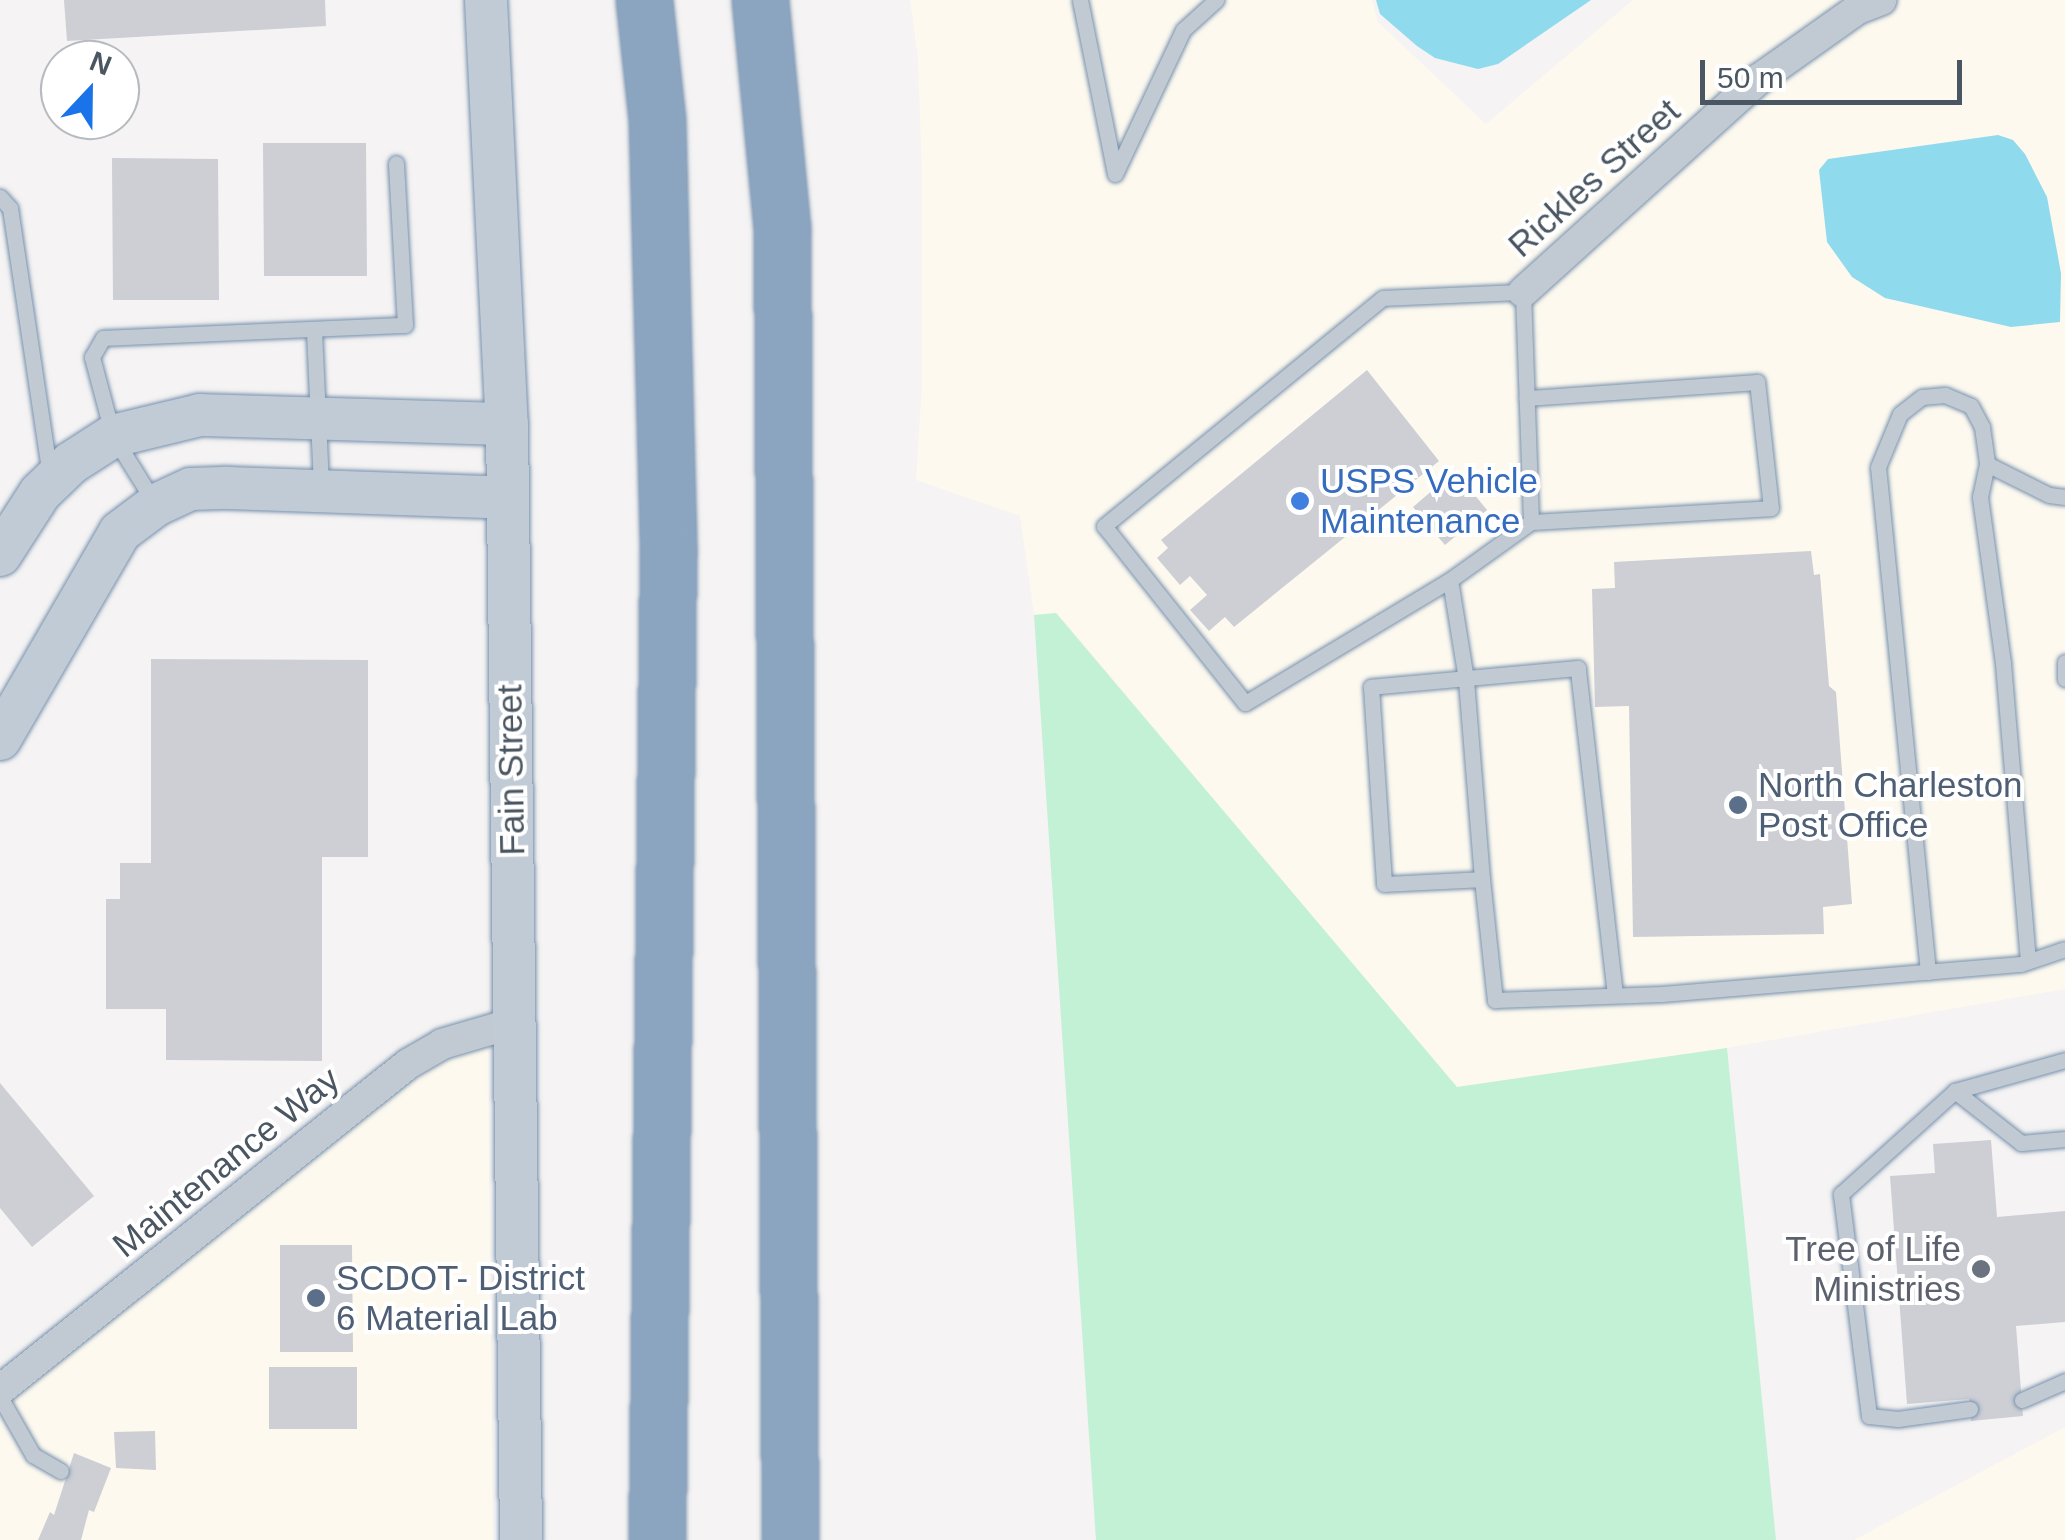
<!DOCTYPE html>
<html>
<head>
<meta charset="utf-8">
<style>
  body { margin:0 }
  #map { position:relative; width:2065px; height:1540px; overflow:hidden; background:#f5f3f3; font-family:Arial,sans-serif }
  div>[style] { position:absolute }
  .commercial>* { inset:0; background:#fdf9ef }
  .green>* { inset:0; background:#c3f1d5 }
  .water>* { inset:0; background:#90daee }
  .building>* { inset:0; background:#cdcfd5 }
  .roads { filter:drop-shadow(0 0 2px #7690ad) drop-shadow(0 0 2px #7690ad) }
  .lane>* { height:15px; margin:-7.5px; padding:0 7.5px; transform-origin:7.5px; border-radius:7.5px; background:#c1cad2 }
  .street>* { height:30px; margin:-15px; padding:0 15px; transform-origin:15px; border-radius:15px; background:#c1cad2 }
  .secondary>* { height:42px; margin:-21px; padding:0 21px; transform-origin:21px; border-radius:21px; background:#c1cbd6 }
  .highway>* { height:55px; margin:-27.5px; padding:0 27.5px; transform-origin:27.5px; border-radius:27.5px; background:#8ba5c1 }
  .dots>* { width:28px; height:28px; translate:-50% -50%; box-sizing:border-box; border:5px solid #fff; border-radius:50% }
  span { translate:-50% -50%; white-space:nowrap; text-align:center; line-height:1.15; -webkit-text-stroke:8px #fff; paint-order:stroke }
  .street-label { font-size:35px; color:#4a5661 }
  .shop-label { font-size:35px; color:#366cbe }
  .left { translate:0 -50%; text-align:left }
  .service-label { font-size:35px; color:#4e5e75 }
  .worship-label { font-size:35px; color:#5b616d }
  .right { translate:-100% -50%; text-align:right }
  .north { position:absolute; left:40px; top:40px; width:100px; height:100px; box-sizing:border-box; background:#fff; border:2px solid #b7bbc0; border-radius:50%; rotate:22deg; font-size:28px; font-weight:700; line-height:40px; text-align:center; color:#4a5661 }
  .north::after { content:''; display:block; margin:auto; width:35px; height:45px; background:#1a73e8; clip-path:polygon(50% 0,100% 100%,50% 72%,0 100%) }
  .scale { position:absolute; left:1700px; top:60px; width:262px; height:45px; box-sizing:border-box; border:5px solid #4a5661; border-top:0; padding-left:12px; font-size:30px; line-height:35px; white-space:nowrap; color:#4a5661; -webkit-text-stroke:8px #fff; paint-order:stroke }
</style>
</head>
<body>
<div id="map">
  <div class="commercial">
    <i style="clip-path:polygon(910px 0,1372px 0,1378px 22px,1486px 124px,1633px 0,2065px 0,2065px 989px,1727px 1048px,1457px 1087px,1057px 613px,1034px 615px,1020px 516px,916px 480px,922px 382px,922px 179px,918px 59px)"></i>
    <i style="clip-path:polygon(488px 1030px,493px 1540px,0 1540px,0 1390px,408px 1064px)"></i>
    <i style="clip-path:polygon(2065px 1427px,2065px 1540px,1854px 1540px)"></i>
  </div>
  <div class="green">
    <i style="clip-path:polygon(1056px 613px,1457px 1087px,1727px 1048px,1776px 1540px,1096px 1540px,1034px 615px)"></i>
  </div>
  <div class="water">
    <i style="clip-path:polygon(1376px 0,1591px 0,1498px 64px,1478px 69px,1435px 58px,1417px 46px,1380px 14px)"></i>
    <i style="clip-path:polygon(1998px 135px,2013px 140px,2025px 154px,2047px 197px,2061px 273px,2060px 322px,2011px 327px,1885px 298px,1852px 277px,1827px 242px,1819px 170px,1828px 159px)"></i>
  </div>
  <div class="building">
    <i style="clip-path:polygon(64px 0,325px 0,326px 26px,67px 41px)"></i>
    <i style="clip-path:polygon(263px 143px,366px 143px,367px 276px,264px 276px)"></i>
    <i style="clip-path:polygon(112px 158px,218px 159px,219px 300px,113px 300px)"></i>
    <i style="clip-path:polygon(1367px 370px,1439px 461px,1234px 627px,1225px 617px,1209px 631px,1190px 610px,1207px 595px,1190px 576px,1180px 585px,1157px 558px,1168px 548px,1161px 540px)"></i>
    <i style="clip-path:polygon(1455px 471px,1487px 510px,1445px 545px,1413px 507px)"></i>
    <i style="clip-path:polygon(1811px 551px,1814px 575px,1820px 574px,1829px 686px,1836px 692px,1852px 904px,1823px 907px,1824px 934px,1633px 937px,1629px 706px,1595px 707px,1592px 589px,1615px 588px,1614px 562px)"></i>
    <i style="clip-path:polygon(151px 659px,368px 660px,368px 857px,322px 857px,322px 1061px,166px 1060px,166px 1009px,106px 1009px,106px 899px,120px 899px,120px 863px,151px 863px)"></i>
    <i style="clip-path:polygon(0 1083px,94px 1196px,32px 1247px,0 1208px)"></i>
    <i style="clip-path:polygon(1991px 1140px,1997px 1217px,2065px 1211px,2065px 1322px,2016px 1326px,2023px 1416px,1971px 1421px,1969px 1399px,1907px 1404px,1890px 1176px,1935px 1173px,1933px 1144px)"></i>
    <i style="clip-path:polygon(280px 1245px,352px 1245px,353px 1352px,280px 1352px)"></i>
    <i style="clip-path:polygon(269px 1367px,357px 1367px,357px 1429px,269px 1429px)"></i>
    <i style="clip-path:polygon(155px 1431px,156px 1470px,116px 1468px,114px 1432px)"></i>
    <i style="clip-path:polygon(74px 1453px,111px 1468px,94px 1512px,89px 1510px,81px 1540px,38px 1540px,50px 1512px,54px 1515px)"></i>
  </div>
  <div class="roads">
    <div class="lane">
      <i style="left:1080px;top:0;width:177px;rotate:78.6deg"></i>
      <i style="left:1115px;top:174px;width:159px;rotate:-64.7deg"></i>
      <i style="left:1183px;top:30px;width:45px;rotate:-42.3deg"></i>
      <i style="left:0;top:197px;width:15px;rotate:48deg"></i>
      <i style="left:10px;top:208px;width:271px;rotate:81.5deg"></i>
      <i style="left:314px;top:331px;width:156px;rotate:87.4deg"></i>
      <i style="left:154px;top:502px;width:78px;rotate:-121.8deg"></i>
      <i style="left:113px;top:436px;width:82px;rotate:-104.9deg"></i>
      <i style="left:92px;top:357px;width:22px;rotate:-60deg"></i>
      <i style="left:103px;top:338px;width:302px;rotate:-2.5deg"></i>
      <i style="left:405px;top:325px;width:162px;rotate:-93.2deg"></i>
      <i style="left:1450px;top:580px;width:100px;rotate:-35.6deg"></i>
      <i style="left:1531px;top:522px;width:240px;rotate:-3.3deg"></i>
      <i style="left:1771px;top:508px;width:127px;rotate:-96.3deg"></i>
      <i style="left:1757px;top:382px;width:231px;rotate:176deg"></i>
      <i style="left:2065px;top:662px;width:17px;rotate:90deg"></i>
      <i style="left:1482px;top:879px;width:201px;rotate:-94.6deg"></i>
      <i style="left:1466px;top:679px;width:100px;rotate:-99.2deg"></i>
      <i style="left:1450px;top:580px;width:239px;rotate:149deg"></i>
      <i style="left:1245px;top:703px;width:226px;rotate:-128.5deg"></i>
      <i style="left:1104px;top:526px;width:360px;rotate:-39.3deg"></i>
      <i style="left:1383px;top:298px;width:140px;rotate:-2.5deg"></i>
      <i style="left:1523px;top:292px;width:230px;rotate:88deg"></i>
      <i style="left:2028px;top:961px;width:299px;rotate:-94.8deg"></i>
      <i style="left:2003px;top:663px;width:168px;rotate:-97.9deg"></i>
      <i style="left:1980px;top:497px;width:34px;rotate:-78deg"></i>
      <i style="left:1987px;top:464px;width:69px;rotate:26.6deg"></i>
      <i style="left:2049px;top:495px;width:16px;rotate:7deg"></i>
      <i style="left:1928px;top:972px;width:507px;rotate:-95.65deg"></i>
      <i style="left:1878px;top:467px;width:57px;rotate:-67.5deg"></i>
      <i style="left:1900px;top:414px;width:28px;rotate:-38deg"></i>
      <i style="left:1922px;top:397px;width:23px;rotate:-5deg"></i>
      <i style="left:1945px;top:395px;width:28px;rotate:23deg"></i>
      <i style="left:1971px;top:406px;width:24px;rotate:62deg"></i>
      <i style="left:1982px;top:427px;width:37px;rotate:82deg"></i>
      <i style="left:1615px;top:995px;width:329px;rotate:-96.5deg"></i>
      <i style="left:1578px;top:668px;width:208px;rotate:174.8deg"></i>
      <i style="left:1371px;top:687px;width:197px;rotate:86.2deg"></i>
      <i style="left:1384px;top:884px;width:98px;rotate:-2.9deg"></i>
      <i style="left:1482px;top:879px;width:122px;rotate:83.9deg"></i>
      <i style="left:1495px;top:1000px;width:167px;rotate:-2.1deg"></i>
      <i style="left:1662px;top:994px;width:360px;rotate:-4.8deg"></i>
      <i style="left:2021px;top:964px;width:46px;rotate:-18.8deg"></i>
      <i style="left:1955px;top:1091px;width:84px;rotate:38.2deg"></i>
      <i style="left:2021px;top:1143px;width:44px;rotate:-5.2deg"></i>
      <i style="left:0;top:1397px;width:67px;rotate:60.4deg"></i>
      <i style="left:33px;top:1455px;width:32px;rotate:30deg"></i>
      <i style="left:2022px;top:1400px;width:47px;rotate:-23.8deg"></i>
      <i style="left:1970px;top:1409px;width:73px;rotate:172.1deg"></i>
      <i style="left:1898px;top:1419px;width:29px;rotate:-174deg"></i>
      <i style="left:1869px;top:1416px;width:224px;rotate:-97.2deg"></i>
      <i style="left:1841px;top:1194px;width:154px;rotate:-42.1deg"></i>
      <i style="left:1955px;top:1091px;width:114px;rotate:-15.7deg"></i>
    </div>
    <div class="street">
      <i style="left:1523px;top:292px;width:318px;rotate:-42.1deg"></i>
      <i style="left:1759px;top:79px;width:121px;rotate:-35.3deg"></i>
      <i style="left:1858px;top:9px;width:25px;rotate:-21deg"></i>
      <i style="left:0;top:1390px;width:522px;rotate:-38.63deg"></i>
      <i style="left:408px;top:1064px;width:39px;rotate:-30deg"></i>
      <i style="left:442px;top:1044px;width:75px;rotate:-16.3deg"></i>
    </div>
    <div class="secondary">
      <i style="left:486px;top:0;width:425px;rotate:87.2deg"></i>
      <i style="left:507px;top:424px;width:1116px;rotate:89.28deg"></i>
      <i style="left:0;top:555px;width:74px;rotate:-57.2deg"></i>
      <i style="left:40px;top:493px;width:43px;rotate:-44.1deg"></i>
      <i style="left:71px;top:463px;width:50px;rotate:-32.7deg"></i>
      <i style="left:113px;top:436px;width:89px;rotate:-13.6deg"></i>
      <i style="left:200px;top:415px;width:307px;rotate:1.7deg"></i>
      <i style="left:0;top:739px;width:239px;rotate:-59.9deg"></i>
      <i style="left:120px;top:532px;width:45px;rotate:-36.9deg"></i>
      <i style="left:156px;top:505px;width:38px;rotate:-25deg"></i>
      <i style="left:191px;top:489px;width:37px;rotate:-2deg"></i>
      <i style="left:228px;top:488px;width:280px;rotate:2deg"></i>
    </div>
    <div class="highway">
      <i style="left:644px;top:0;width:121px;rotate:83.8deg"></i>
      <i style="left:657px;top:120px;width:434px;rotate:88.5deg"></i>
      <i style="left:668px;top:554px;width:986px;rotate:90.64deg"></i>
      <i style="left:760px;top:0;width:229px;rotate:84.5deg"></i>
      <i style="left:782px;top:228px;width:1312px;rotate:89.65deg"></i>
    </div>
  </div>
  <div class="dots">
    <i style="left:1300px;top:501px;background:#3f7fe0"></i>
    <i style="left:1738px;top:805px;background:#5c6f8a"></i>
    <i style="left:1981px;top:1269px;background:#6b7280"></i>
    <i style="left:316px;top:1298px;background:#5c6f8a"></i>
  </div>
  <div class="street-label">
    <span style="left:1594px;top:178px;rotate:-42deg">Rickles Street</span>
    <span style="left:511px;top:770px;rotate:-91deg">Fain Street</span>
    <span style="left:226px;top:1162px;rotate:-39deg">Maintenance Way</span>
  </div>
  <div class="shop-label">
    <span class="left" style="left:1320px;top:501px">USPS Vehicle<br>Maintenance</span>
  </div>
  <div class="service-label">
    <span class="left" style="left:1758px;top:805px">North Charleston<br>Post Office</span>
    <span class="left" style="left:336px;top:1298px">SCDOT- District<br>6 Material Lab</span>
  </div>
  <div class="worship-label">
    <span class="right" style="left:1961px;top:1269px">Tree of Life<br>Ministries</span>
  </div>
  <div class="north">N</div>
  <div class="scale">50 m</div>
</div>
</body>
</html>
